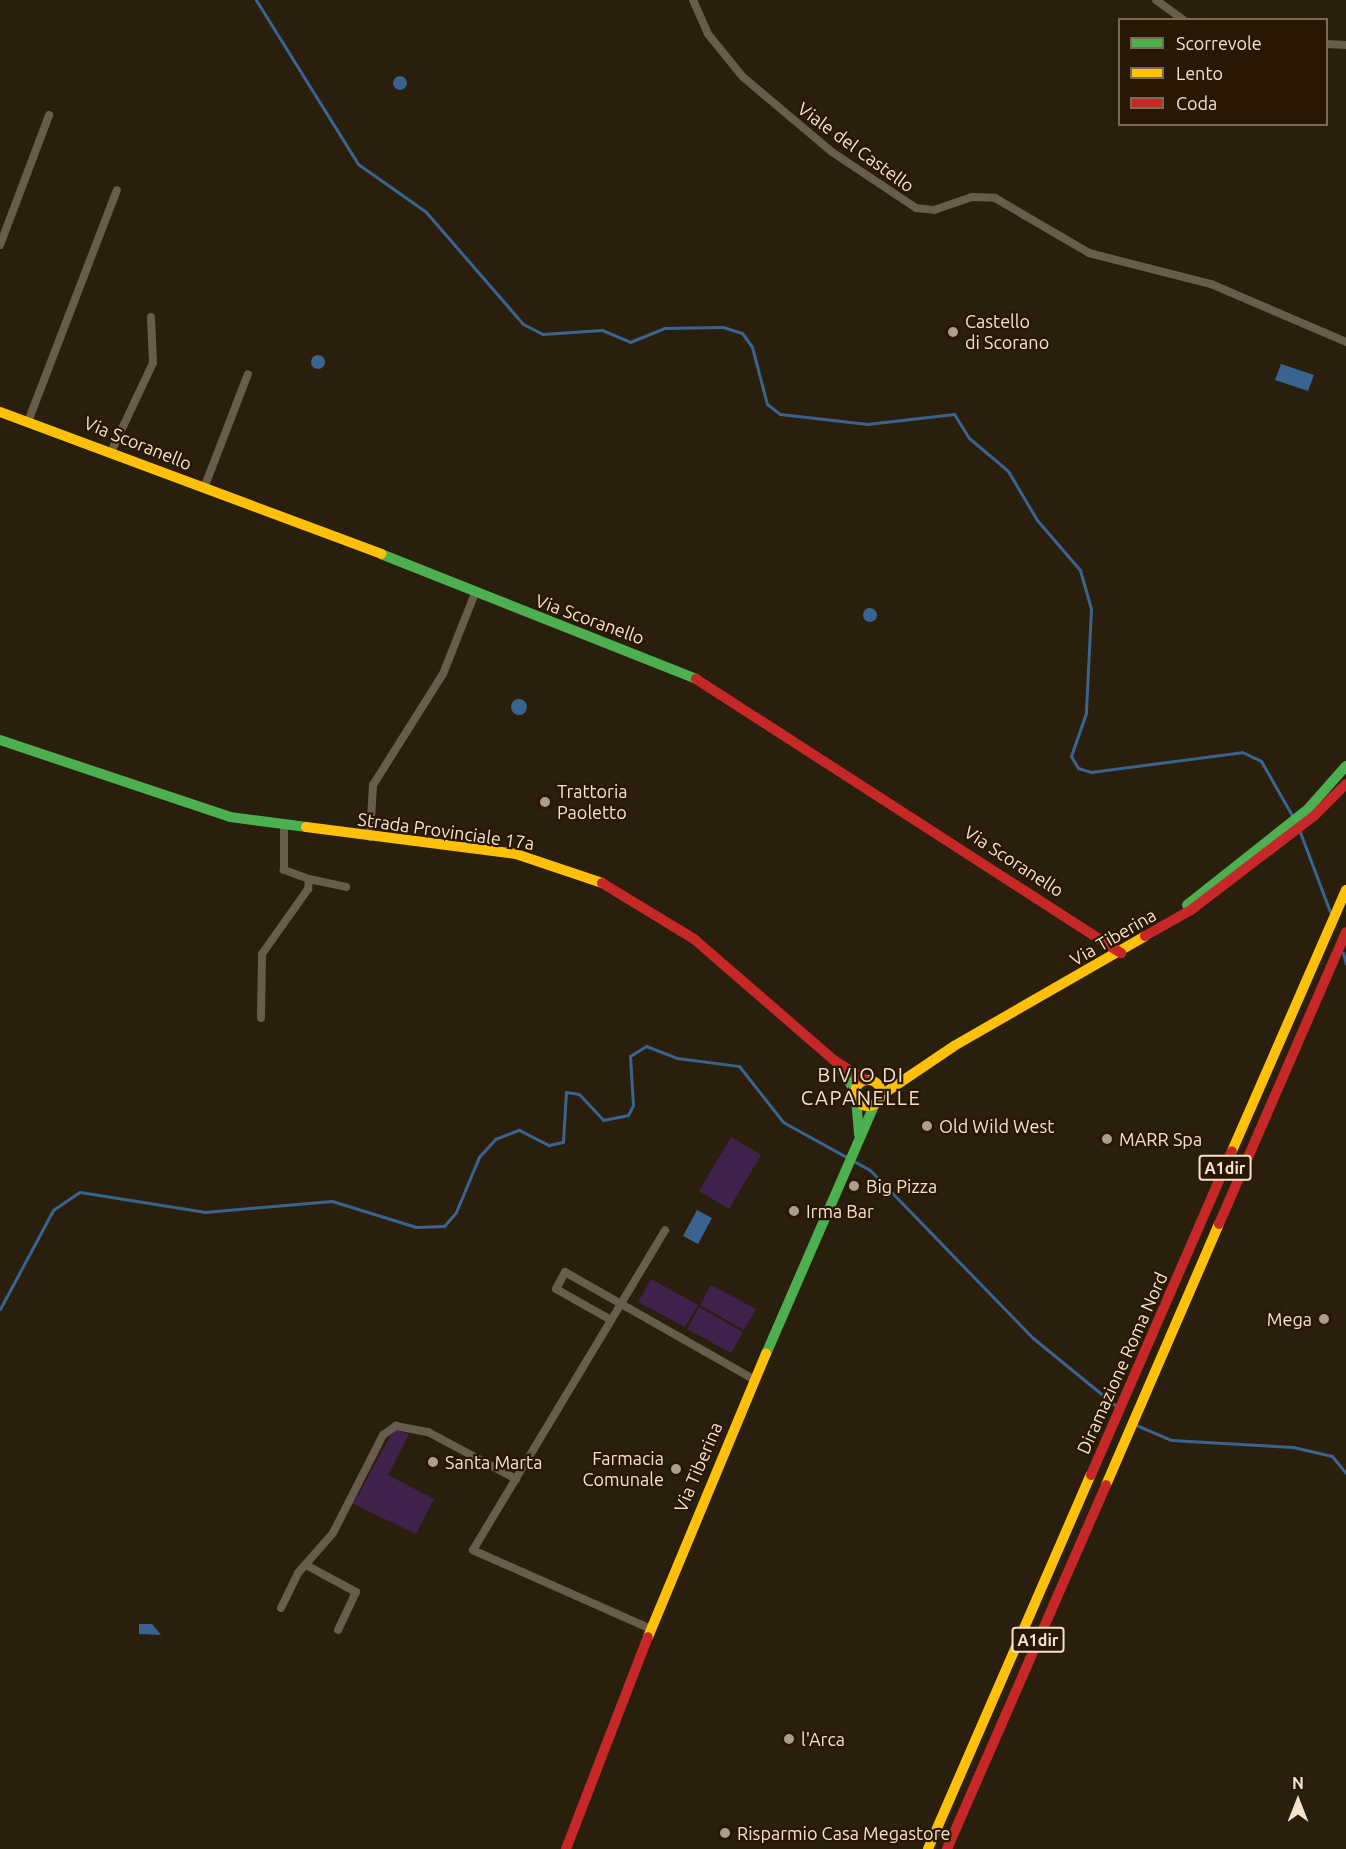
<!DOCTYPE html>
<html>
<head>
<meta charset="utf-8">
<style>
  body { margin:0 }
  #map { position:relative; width:1346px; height:1849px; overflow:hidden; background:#2a1e0d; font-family:Ubuntu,sans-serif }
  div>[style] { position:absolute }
  .green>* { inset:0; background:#40234d }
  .water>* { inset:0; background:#3a6490 }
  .round { border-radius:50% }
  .stream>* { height:3px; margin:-1.5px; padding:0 1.5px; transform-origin:1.5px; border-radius:1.5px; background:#3a6490 }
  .street>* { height:8px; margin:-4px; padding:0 4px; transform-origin:4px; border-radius:4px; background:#685c4d }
  .fast>* { height:10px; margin:-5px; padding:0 5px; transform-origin:5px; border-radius:5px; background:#4caf50 }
  .slow>* { height:10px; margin:-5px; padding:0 5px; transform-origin:5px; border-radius:5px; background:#ffc107 }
  .slow>.ring { margin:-5px; padding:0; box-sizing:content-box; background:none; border:10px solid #ffc107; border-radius:50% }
  .jam>* { height:10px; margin:-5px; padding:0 5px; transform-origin:5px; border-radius:5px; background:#c62828 }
  .dots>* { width:16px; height:16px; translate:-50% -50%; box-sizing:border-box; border:3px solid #281803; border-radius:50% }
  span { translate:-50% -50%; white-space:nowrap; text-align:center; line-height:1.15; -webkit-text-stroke:4.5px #281803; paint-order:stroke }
  .shield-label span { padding:2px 4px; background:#281803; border:2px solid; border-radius:4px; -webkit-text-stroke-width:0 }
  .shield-label { font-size:16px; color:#f5e2cc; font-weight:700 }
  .street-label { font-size:18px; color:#f5e2cc }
  .poi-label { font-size:18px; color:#f5e2cc }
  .left { translate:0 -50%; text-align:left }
  .right { translate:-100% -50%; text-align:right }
  .neighbourhood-label { font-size:20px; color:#f5e2cc; letter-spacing:1.5px }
  .legend { position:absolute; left:1118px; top:18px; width:210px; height:108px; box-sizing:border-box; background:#281803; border:2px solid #7a6953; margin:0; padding:8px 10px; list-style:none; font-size:18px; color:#f5e2cc }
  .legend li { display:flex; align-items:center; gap:12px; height:30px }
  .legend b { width:30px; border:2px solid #7a6953 }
  .north { position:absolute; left:1268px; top:1771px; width:60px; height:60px; -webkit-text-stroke:4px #281803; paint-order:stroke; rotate:0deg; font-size:16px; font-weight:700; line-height:24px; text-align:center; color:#f5e2cc }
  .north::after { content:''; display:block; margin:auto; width:21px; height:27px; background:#f5e2cc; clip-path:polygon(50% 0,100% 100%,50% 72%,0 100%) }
</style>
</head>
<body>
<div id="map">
  <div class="green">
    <i style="clip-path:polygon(731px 1137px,761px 1155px,729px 1209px,699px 1191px)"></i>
    <i style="clip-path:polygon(651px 1279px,698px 1305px,685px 1327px,638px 1302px)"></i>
    <i style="clip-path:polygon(711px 1285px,756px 1309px,744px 1330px,700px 1305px)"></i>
    <i style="clip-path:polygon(699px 1307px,743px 1332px,731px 1353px,687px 1329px)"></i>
    <i style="clip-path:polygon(394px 1430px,409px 1434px,388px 1475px,434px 1499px,416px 1534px,353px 1504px)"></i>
  </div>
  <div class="water">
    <i class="round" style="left:393px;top:76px;width:14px;height:14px"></i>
    <i class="round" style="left:311px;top:355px;width:14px;height:14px"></i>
    <i style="clip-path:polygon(1281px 364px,1314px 375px,1308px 391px,1275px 380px)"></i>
    <i class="round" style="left:863px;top:608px;width:14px;height:14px"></i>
    <i class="round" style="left:511px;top:699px;width:16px;height:16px"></i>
    <i style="clip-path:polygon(697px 1210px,712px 1218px,698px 1244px,683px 1236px)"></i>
    <i style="clip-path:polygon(139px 1624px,152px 1624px,161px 1635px,139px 1634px)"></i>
  </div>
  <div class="stream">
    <i style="left:256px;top:0;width:193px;rotate:58.1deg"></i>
    <i style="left:358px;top:164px;width:83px;rotate:35.2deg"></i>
    <i style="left:426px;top:212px;width:148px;rotate:49.1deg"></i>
    <i style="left:523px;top:324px;width:22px;rotate:27deg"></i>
    <i style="left:543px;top:334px;width:59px;rotate:-3.9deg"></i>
    <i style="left:602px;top:330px;width:30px;rotate:23deg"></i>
    <i style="left:630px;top:342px;width:37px;rotate:-22deg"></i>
    <i style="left:664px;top:328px;width:59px;rotate:-1deg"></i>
    <i style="left:723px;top:327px;width:20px;rotate:18deg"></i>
    <i style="left:742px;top:333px;width:17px;rotate:54deg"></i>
    <i style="left:752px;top:347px;width:59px;rotate:75.3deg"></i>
    <i style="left:767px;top:404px;width:16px;rotate:38deg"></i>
    <i style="left:780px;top:414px;width:88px;rotate:6.6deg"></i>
    <i style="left:867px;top:424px;width:88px;rotate:-6.6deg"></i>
    <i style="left:954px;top:414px;width:28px;rotate:58deg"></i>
    <i style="left:969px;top:438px;width:51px;rotate:40.2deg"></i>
    <i style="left:1008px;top:471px;width:57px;rotate:59.4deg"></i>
    <i style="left:1037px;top:520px;width:66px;rotate:49.3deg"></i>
    <i style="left:1080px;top:570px;width:41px;rotate:74.2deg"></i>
    <i style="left:1091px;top:609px;width:104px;rotate:92.8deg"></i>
    <i style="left:1086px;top:713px;width:46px;rotate:109.2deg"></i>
    <i style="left:1071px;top:756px;width:14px;rotate:60deg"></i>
    <i style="left:1078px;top:768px;width:14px;rotate:17deg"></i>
    <i style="left:1091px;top:772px;width:152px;rotate:-7.5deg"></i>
    <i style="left:1242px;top:752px;width:21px;rotate:25deg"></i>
    <i style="left:1261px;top:761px;width:64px;rotate:60.3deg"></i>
    <i style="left:1300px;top:832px;width:85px;rotate:69.4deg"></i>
    <i style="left:1343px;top:953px;width:11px;rotate:75deg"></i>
    <i style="left:0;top:1309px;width:112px;rotate:-61.8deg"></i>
    <i style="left:53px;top:1210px;width:32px;rotate:-34deg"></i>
    <i style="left:80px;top:1192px;width:127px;rotate:9.1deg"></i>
    <i style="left:205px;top:1212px;width:127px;rotate:-5deg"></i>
    <i style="left:332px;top:1201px;width:88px;rotate:17.2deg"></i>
    <i style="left:416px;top:1227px;width:28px;rotate:-2deg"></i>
    <i style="left:444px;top:1226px;width:18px;rotate:-49deg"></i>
    <i style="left:456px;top:1212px;width:60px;rotate:-67.3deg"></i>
    <i style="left:479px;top:1157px;width:24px;rotate:-48deg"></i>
    <i style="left:495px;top:1139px;width:26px;rotate:-21deg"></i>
    <i style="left:519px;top:1130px;width:34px;rotate:27deg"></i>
    <i style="left:549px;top:1145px;width:14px;rotate:-12deg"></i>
    <i style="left:563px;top:1142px;width:50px;rotate:-86.6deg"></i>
    <i style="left:566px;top:1092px;width:13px;rotate:9deg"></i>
    <i style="left:579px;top:1094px;width:35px;rotate:47deg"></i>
    <i style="left:603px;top:1120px;width:25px;rotate:-11deg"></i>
    <i style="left:628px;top:1115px;width:11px;rotate:-63deg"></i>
    <i style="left:633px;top:1105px;width:49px;rotate:-93.5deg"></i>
    <i style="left:630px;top:1056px;width:19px;rotate:-32deg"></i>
    <i style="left:646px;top:1046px;width:33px;rotate:21deg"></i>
    <i style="left:677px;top:1058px;width:63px;rotate:7.4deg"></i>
    <i style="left:739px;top:1066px;width:71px;rotate:51.8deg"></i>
    <i style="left:783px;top:1122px;width:99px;rotate:28.9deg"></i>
    <i style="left:870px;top:1170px;width:234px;rotate:45.9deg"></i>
    <i style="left:1033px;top:1338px;width:107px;rotate:39.3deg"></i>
    <i style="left:1136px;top:1425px;width:38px;rotate:23deg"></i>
    <i style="left:1171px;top:1440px;width:122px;rotate:3.3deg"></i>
    <i style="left:1293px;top:1447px;width:40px;rotate:13deg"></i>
    <i style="left:1332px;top:1456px;width:22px;rotate:51deg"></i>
  </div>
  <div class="street">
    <i style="left:693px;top:0;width:37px;rotate:66deg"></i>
    <i style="left:708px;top:34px;width:55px;rotate:50.9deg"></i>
    <i style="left:743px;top:77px;width:116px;rotate:40.1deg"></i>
    <i style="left:832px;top:152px;width:101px;rotate:33.7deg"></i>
    <i style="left:916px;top:208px;width:18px;rotate:6deg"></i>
    <i style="left:934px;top:210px;width:40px;rotate:-18.9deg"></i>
    <i style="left:972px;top:197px;width:23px;rotate:2deg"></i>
    <i style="left:995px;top:198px;width:109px;rotate:30.3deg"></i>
    <i style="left:1089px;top:253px;width:126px;rotate:14.3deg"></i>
    <i style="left:1211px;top:284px;width:147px;rotate:23.2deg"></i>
    <i style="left:1156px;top:0;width:34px;rotate:36deg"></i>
    <i style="left:1326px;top:44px;width:20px;rotate:3deg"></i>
    <i style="left:0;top:245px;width:139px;rotate:-69.3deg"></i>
    <i style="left:29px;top:419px;width:245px;rotate:-69deg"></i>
    <i style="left:112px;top:450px;width:96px;rotate:-64.8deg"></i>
    <i style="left:153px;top:363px;width:46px;rotate:-92.5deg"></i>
    <i style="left:204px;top:488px;width:122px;rotate:-68.9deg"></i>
    <i style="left:370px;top:837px;width:52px;rotate:-86.7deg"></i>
    <i style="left:373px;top:785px;width:131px;rotate:-57.8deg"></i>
    <i style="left:443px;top:674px;width:87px;rotate:-68.4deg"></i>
    <i style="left:309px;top:879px;width:38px;rotate:12deg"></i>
    <i style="left:261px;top:1018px;width:64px;rotate:-89.1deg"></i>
    <i style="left:262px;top:954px;width:80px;rotate:-54.7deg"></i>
    <i style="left:308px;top:889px;width:10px;rotate:-84deg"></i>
    <i style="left:309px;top:879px;width:27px;rotate:-160deg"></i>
    <i style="left:284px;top:870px;width:43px;rotate:-90deg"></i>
    <i style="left:611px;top:1320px;width:63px;rotate:-150.6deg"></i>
    <i style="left:556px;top:1289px;width:19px;rotate:-62deg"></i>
    <i style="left:565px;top:1272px;width:216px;rotate:29.6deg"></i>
    <i style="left:306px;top:1565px;width:57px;rotate:28.4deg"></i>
    <i style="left:356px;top:1592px;width:42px;rotate:115.3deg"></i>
    <i style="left:281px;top:1608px;width:39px;rotate:-64deg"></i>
    <i style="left:298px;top:1573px;width:53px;rotate:-48.8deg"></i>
    <i style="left:333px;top:1533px;width:110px;rotate:-63deg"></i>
    <i style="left:383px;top:1435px;width:16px;rotate:-35deg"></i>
    <i style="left:396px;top:1426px;width:33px;rotate:11deg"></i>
    <i style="left:428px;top:1432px;width:100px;rotate:28.1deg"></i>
    <i style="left:651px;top:1629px;width:195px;rotate:-156.1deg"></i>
    <i style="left:473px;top:1550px;width:373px;rotate:-59deg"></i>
  </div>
  <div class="fast">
    <i style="left:381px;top:554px;width:339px;rotate:21.6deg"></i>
    <i style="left:0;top:740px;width:243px;rotate:18.5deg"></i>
    <i style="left:230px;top:817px;width:77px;rotate:7.5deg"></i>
    <i style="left:1187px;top:905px;width:153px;rotate:-38.4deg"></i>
    <i style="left:1307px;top:810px;width:59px;rotate:-48.4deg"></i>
    <i style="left:837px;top:1064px;width:32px;rotate:56deg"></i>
    <i style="left:856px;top:1099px;width:36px;rotate:85deg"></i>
    <i style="left:766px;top:1354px;width:274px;rotate:-66.5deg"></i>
  </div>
  <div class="slow">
    <i style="left:0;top:412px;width:407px;rotate:20.4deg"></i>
    <i style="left:306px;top:827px;width:212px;rotate:7.3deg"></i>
    <i style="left:516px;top:854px;width:91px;rotate:18.6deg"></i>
    <i class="ring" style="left:855px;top:1080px;width:16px;height:16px"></i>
    <i style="left:880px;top:1096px;width:89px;rotate:-34deg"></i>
    <i style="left:954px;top:1046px;width:220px;rotate:-29.9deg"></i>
    <i style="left:1232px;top:1151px;width:285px;rotate:-66.4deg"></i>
    <i style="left:1106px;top:1485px;width:284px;rotate:-66.6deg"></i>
    <i style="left:648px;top:1637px;width:307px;rotate:-67.4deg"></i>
    <i style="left:928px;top:1849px;width:408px;rotate:-66.5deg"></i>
  </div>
  <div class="jam">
    <i style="left:696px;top:679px;width:506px;rotate:32.81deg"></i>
    <i style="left:602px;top:883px;width:108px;rotate:31.3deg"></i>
    <i style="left:694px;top:939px;width:186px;rotate:40.9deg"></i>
    <i style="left:835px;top:1061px;width:36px;rotate:32deg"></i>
    <i style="left:1145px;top:936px;width:53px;rotate:-29.5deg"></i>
    <i style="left:1191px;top:910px;width:155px;rotate:-37.4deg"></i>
    <i style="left:1314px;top:816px;width:45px;rotate:-45deg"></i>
    <i style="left:1219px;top:1224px;width:318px;rotate:-66.5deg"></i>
    <i style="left:1091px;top:1475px;width:353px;rotate:-66.5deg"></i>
    <i style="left:566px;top:1849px;width:227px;rotate:-68.9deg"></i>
    <i style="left:947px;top:1849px;width:397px;rotate:-66.4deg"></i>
  </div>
  <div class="dots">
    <i style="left:953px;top:332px;background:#ae9d89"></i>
    <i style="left:545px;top:802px;background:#ae9d89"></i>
    <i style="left:927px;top:1126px;background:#ae9d89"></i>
    <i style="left:1107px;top:1139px;background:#ae9d89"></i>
    <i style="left:854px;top:1186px;background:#ae9d89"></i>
    <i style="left:794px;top:1211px;background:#ae9d89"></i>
    <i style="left:1324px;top:1319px;background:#ae9d89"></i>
    <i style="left:433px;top:1462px;background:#ae9d89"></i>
    <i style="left:676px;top:1469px;background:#ae9d89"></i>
    <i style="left:789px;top:1739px;background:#ae9d89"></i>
    <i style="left:725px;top:1833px;background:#ae9d89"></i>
  </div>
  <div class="shield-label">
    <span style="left:1225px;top:1168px">A1dir</span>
    <span style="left:1038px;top:1640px">A1dir</span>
  </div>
  <div class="street-label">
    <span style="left:856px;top:147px;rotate:36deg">Viale del Castello</span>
    <span style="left:138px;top:443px;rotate:22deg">Via Scoranello</span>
    <span style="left:590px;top:619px;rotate:20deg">Via Scoranello</span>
    <span style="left:446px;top:831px;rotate:8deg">Strada Provinciale 17a</span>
    <span style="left:1014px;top:861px;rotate:33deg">Via Scoranello</span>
    <span style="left:1113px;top:937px;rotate:-30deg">Via Tiberina</span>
    <span style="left:1122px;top:1363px;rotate:-66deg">Diramazione Roma Nord</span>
    <span style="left:698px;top:1467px;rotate:-67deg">Via Tiberina</span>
  </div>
  <div class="poi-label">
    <span class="left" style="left:965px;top:332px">Castello<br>di Scorano</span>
    <span class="left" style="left:557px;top:802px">Trattoria<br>Paoletto</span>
    <span class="left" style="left:939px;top:1126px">Old Wild West</span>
    <span class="left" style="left:1119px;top:1139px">MARR Spa</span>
    <span class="left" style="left:866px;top:1186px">Big Pizza</span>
    <span class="left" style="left:806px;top:1211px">Irma Bar</span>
    <span class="right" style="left:1312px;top:1319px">Mega</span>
    <span class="right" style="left:664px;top:1469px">Farmacia<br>Comunale</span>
    <span class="left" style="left:445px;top:1462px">Santa Marta</span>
    <span class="left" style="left:801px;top:1739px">l'Arca</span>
    <span class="left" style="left:737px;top:1833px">Risparmio Casa Megastore</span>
  </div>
  <div class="neighbourhood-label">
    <span style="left:861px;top:1086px">BIVIO DI<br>CAPANELLE</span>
  </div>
  <ul class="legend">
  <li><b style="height:8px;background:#4caf50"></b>Scorrevole</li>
  <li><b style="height:8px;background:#ffc107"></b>Lento</li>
  <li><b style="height:8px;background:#c62828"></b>Coda</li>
  </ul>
  <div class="north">N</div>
</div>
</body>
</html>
